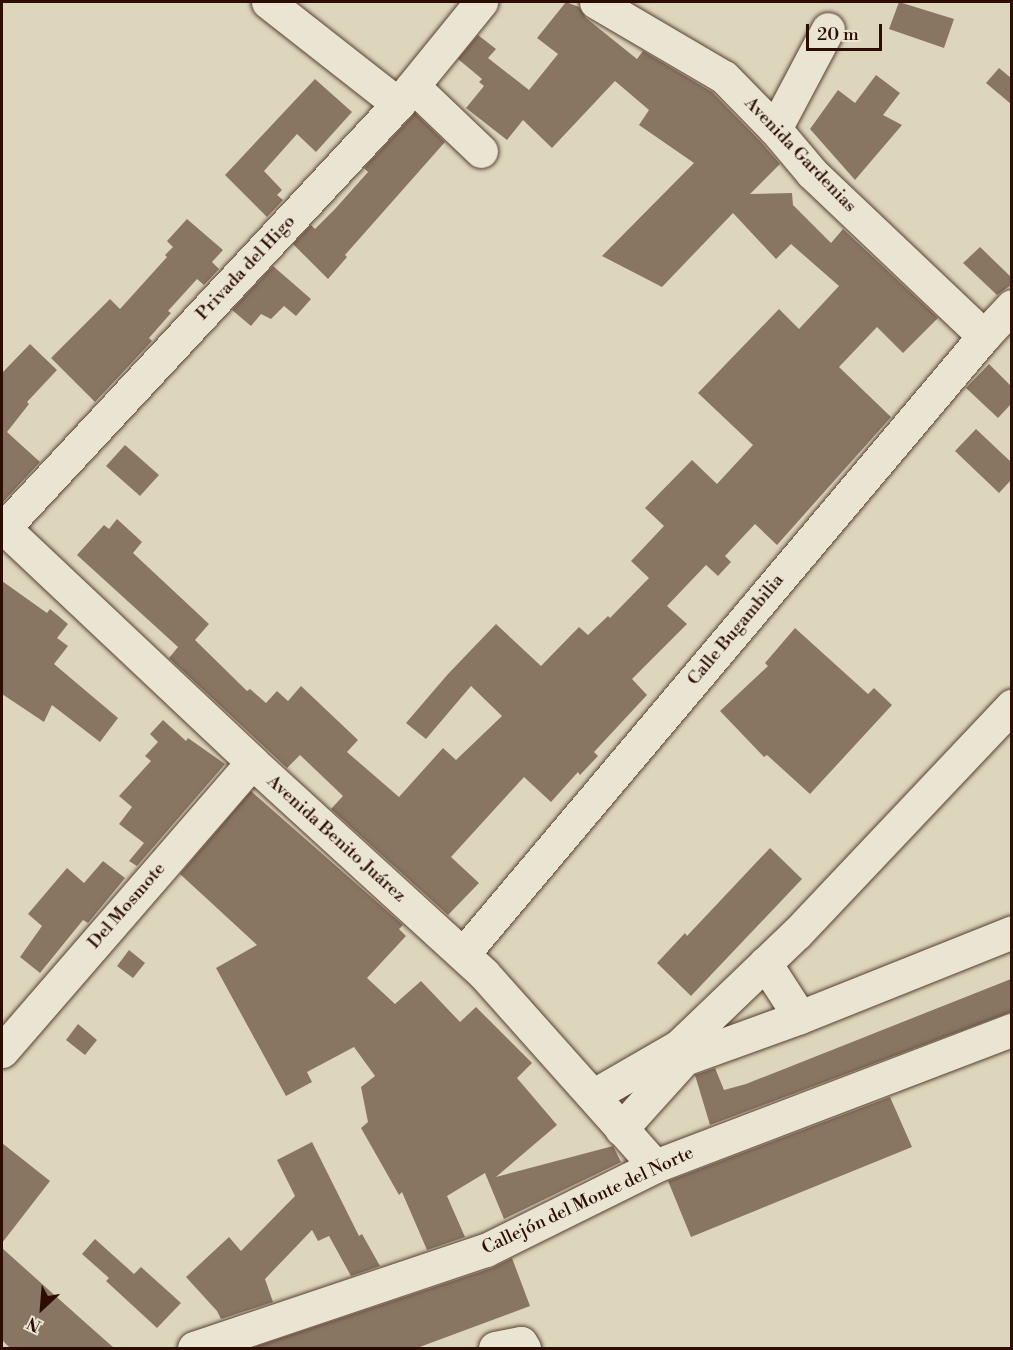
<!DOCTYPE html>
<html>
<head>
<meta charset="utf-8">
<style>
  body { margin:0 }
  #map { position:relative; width:1013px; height:1350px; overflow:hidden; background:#ded6bc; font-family:"Libre Bodoni",serif }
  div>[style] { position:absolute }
  .building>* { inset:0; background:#897662 }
  .roads { filter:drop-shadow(0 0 2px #584030) drop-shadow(0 0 2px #584030) }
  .minor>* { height:33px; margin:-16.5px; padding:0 16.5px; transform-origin:16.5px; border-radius:16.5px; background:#eae4d3 }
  span { translate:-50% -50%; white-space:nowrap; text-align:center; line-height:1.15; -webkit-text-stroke:5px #eae4d3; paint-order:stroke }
  .street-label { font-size:18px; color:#2c0e01 }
  .frame { position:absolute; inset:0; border:3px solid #2c0e01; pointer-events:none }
  .north { position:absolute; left:12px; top:1278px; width:60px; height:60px; -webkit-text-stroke:4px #eae4d3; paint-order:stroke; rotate:206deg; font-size:16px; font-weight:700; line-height:24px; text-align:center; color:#2c0e01 }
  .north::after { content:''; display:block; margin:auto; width:21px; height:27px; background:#2c0e01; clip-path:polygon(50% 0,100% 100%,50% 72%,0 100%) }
  .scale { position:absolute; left:806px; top:24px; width:76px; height:27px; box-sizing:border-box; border:3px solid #2c0e01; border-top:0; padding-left:8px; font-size:18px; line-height:21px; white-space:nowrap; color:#2c0e01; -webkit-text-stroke:4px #eae4d3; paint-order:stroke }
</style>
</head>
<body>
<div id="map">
  <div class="building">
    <i style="clip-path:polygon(566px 2px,579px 7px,586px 18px,637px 59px,643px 51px,712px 92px,761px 142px,780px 164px,750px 194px,792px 193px,793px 205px,831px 243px,843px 229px,938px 318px,903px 353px,877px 327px,839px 367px,891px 417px,777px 545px,755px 524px,725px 556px,731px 562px,718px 576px,706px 565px,667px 606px,687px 624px,632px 679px,647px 695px,594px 752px,598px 756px,580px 775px,578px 772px,551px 802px,524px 777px,451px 857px,479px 883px,448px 915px,331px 809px,343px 796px,300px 755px,287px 768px,169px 658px,178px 647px,77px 555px,104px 525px,109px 529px,117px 519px,142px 542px,133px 553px,209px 624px,195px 640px,247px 691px,250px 689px,266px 703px,277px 691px,288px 701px,301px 686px,358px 740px,347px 752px,399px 797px,443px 748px,456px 760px,502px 716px,471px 686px,426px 739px,406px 723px,448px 674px,496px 624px,541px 666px,579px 627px,588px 635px,608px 616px,610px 618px,649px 578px,631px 561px,664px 526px,645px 508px,692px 460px,717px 484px,753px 445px,698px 393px,779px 309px,799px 329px,839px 286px,791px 244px,776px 259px,733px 213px,662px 287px,602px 256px,694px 163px,639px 125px,649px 110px,615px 81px,552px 148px,523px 120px,507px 140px,466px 108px,484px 86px,479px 82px,482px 79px,458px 59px,478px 35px,496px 49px,488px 58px,529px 90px,558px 54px,537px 38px)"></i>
    <i style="clip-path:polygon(899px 2px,954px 19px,944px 48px,889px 29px)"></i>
    <i style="clip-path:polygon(999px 68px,1011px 78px,1011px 104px,986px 83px)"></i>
    <i style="clip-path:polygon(876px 75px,900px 93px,883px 115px,902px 125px,855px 180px,810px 129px,838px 90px,855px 103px)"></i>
    <i style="clip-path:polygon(315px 79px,352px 112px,316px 152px,297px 134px,264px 171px,282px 190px,277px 195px,283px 200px,267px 217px,225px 175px)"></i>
    <i style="clip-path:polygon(415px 113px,445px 142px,345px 255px,347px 257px,328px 279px,293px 244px,311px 225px,315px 229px,335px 209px,368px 172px,364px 168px)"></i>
    <i style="clip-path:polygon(187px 219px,223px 250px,212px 262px,219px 269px,204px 285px,197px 279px,168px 311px,171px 313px,149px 338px,152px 341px,95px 402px,51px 358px,110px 299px,120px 309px,167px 257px,165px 255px,173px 247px,167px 241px)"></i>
    <i style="clip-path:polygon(980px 247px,1011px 277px,1011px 285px,997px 295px,963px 263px)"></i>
    <i style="clip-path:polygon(273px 266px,311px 299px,296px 316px,284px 306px,271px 319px,261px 314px,251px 326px,232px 310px)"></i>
    <i style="clip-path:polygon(30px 344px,57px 370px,27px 402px,29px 404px,7px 432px,40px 462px,2px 503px,2px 373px)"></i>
    <i style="clip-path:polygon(989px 364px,1011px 386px,1011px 404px,998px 418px,966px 388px)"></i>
    <i style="clip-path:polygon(976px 429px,1011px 462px,1011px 480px,999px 493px,955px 451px)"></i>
    <i style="clip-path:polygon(125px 445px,159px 475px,140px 496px,106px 466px)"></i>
    <i style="clip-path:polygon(2px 581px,47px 613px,50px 609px,68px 624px,57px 638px,68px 646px,54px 664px,118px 718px,100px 742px,52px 705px,44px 722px,2px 694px)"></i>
    <i style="clip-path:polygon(795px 628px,868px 694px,874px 688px,892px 705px,810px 794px,767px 755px,764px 757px,720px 711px,768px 666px,765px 663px)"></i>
    <i style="clip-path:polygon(163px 720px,186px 741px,188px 738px,225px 764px,137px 866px,129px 861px,144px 843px,119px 824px,132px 807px,119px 796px,151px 761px,145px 756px,158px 742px,150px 734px)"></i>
    <i style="clip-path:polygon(251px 791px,403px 925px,399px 929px,406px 936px,367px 978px,395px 1004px,421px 981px,460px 1022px,476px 1007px,532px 1063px,517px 1078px,557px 1125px,496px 1177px,613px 1146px,621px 1162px,504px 1219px,485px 1173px,447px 1196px,465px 1237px,427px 1250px,402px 1192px,399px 1195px,361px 1128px,368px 1122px,361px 1087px,375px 1076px,354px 1047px,307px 1072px,312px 1082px,286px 1096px,216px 968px,257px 945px,180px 874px)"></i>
    <i style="clip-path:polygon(770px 848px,802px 879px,691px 996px,657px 963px,685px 933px,687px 936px)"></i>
    <i style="clip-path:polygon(103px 861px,125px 878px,88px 923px,83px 920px,40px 973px,20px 957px,42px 926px,28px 914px,67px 868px,84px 883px)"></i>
    <i style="clip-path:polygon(129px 950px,145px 963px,133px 978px,117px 966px)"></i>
    <i style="clip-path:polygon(1011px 979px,1011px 1012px,710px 1125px,695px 1075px,715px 1068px,724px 1090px,746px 1084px)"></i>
    <i style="clip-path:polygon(78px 1024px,97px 1040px,85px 1055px,66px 1040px)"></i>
    <i style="clip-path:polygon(890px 1097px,912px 1147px,691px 1237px,668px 1181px)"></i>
    <i style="clip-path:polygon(312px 1142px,359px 1236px,362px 1234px,380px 1266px,351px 1276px,329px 1236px,318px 1241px,312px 1230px,265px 1279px,273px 1302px,221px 1319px,217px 1311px,186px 1277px,229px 1237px,241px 1251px,295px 1196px,277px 1160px)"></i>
    <i style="clip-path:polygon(2px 1143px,50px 1181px,2px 1243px)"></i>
    <i style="clip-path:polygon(95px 1239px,134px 1274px,141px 1267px,181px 1303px,157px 1328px,106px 1281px,109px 1278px,82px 1254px)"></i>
    <i style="clip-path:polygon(2px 1248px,79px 1317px,114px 1348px,10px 1348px,2px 1340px)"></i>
    <i style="clip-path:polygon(512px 1258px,530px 1306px,417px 1348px,251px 1348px,492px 1268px)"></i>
  </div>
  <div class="roads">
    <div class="minor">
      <i style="left:268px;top:2px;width:165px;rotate:38.1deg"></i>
      <i style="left:596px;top:2px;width:148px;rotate:30.4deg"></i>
      <i style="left:724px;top:77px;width:73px;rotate:45.6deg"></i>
      <i style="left:775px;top:129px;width:57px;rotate:49.9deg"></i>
      <i style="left:812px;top:173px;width:237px;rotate:43.5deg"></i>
      <i style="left:413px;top:86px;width:94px;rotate:43.7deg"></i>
      <i style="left:775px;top:129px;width:113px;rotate:-62.1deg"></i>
      <i style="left:2px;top:526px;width:344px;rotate:43.3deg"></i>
      <i style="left:252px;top:762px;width:314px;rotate:42.4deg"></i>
      <i style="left:484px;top:974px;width:257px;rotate:48.3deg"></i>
      <i style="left:2px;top:530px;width:582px;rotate:-47.09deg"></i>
      <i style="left:398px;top:104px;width:132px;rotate:-50.9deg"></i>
      <i style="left:463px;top:954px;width:808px;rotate:-49.87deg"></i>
      <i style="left:984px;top:336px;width:41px;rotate:-47deg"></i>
      <i style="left:765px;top:963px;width:64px;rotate:57.1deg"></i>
      <i style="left:2px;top:1051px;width:382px;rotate:-49.1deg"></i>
      <i style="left:594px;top:1095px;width:98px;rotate:-30deg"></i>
      <i style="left:679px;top:1046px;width:163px;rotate:-43.8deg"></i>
      <i style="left:797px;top:933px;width:313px;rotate:-46.6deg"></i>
      <i style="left:621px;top:1129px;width:94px;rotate:-48deg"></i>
      <i style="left:684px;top:1059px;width:123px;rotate:-19.9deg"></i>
      <i style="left:800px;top:1017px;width:228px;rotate:-21.8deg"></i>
      <i style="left:194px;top:1348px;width:308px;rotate:-18.6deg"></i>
      <i style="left:486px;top:1250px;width:189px;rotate:-26.4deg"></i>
      <i style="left:655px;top:1166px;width:382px;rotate:-20.9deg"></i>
      <i style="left:495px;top:1348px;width:26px;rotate:-11deg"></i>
      <i style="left:521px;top:1343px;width:6px;rotate:59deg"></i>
    </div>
  </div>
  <div class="street-label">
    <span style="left:800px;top:155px;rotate:46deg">Avenida Gardenias</span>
    <span style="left:246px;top:268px;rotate:-47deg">Privada del Higo</span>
    <span style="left:736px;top:630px;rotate:-50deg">Calle Bugambilia</span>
    <span style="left:336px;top:839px;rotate:42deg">Avenida Benito Juárez</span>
    <span style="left:127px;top:906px;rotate:-49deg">Del Mosmote</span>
    <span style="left:588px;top:1201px;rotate:-25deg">Callejón del Monte del Norte</span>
  </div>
  <div class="frame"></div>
  <div class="north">N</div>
  <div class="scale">20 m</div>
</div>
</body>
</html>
